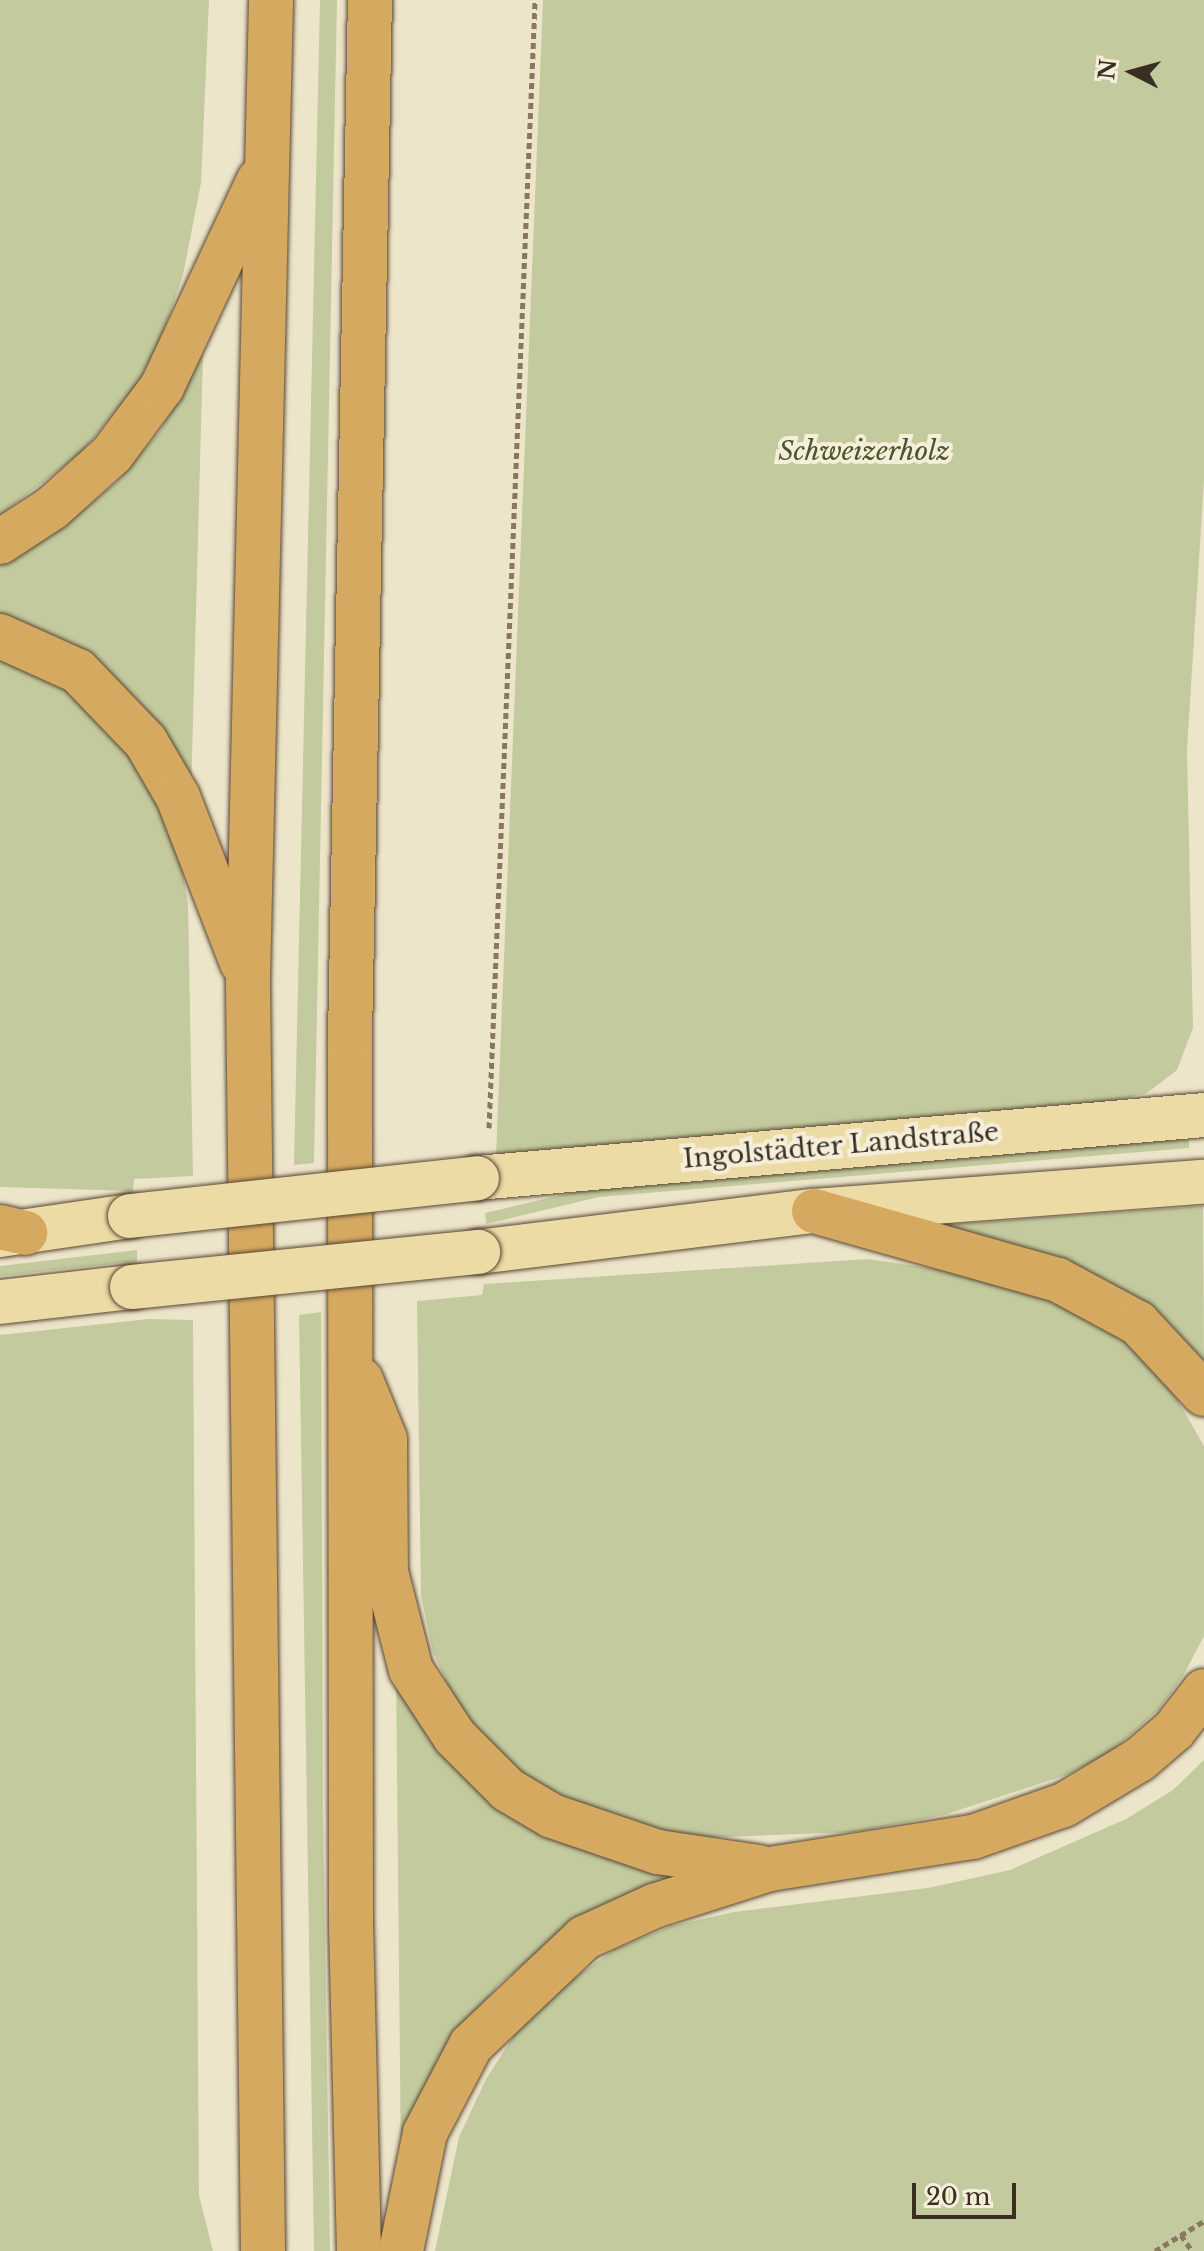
<!DOCTYPE html>
<html>
<head>
<meta charset="utf-8">
<style>
  body { margin:0 }
  #map { position:relative; width:1204px; height:2251px; overflow:hidden; background:#ede5ca; font-family:"Libre Baskerville",serif }
  div>[style] { position:absolute }
  .green>* { inset:0; background:#c3cb9e }
  .path>* { height:5px; margin-top:-2.5px; transform-origin:0; background:repeating-linear-gradient(90deg,#89785f 0 6px,transparent 0 10px) }
  .roads { filter:drop-shadow(0 0 2px #584633) drop-shadow(0 0 2px #584633) }
  .major>* { height:44px; margin:-22px; padding:0 22px; transform-origin:22px; border-radius:22px; background:#eddba6 }
  .highway>* { height:44px; margin:-22px; padding:0 22px; transform-origin:22px; border-radius:22px; background:#d6a961 }
  .bridges { filter:drop-shadow(0 0 2px #584633) drop-shadow(0 0 2px #584633) }
  .major-bridge>* { height:44px; margin:-22px; padding:0 22px; transform-origin:22px; border-radius:22px; background:#eddba6 }
  span { translate:-50% -50%; white-space:nowrap; text-align:center; line-height:1.15; -webkit-text-stroke:8px #f5eeda; paint-order:stroke }
  .park-label { font-size:26px; color:#48562a; font-style:italic }
  .street-label { font-size:26px; color:#3b2f22 }
  .north { position:absolute; left:1092px; top:32px; width:80px; height:80px; -webkit-text-stroke:6px #f5eeda; paint-order:stroke; rotate:276deg; font-size:22px; font-weight:700; line-height:32px; text-align:center; color:#3b2f22 }
  .north::after { content:''; display:block; margin:auto; width:28px; height:36px; background:#3b2f22; clip-path:polygon(50% 0,100% 100%,50% 72%,0 100%) }
  .scale { position:absolute; left:912px; top:2183px; width:104px; height:36px; box-sizing:border-box; border:4px solid #3b2f22; border-top:0; padding-left:10px; font-size:24px; line-height:28px; white-space:nowrap; color:#3b2f22; -webkit-text-stroke:6px #f5eeda; paint-order:stroke }
</style>
</head>
<body>
<div id="map">
  <div class="green">
    <i style="clip-path:polygon(0 0,209px 0,201px 183px,183px 275px,161px 339px,138px 383px,81px 453px,0 515px)"></i>
    <i style="clip-path:polygon(320px 0,337px 0,314px 1163px,294px 1165px)"></i>
    <i style="clip-path:polygon(543px 0,1204px 0,1204px 480px,1187px 750px,1193px 1028px,1177px 1070px,1147px 1093px,1105px 1103px,496px 1155px)"></i>
    <i style="clip-path:polygon(203px 354px,191px 794px,0 621px,0 565px,59px 530px,117px 482px,160px 431px)"></i>
    <i style="clip-path:polygon(0 651px,55px 676px,143px 764px,181px 863px,188px 903px,193px 1176px,134px 1179px,133px 1191px,0 1187px)"></i>
    <i style="clip-path:polygon(1189px 1137px,1189px 1148px,599px 1197px,486px 1224px,485px 1213px,600px 1186px)"></i>
    <i style="clip-path:polygon(1203px 1206px,1204px 1360px,1145px 1305px,927px 1226px)"></i>
    <i style="clip-path:polygon(137px 1250px,137px 1261px,0 1276px,0 1266px)"></i>
    <i style="clip-path:polygon(868px 1259px,1006px 1279px,1100px 1319px,1162px 1373px,1204px 1446px,1204px 1636px,1183px 1676px,1160px 1708px,1109px 1754px,1066px 1775px,944px 1815px,855px 1832px,697px 1838px,595px 1817px,510px 1767px,457px 1704px,433px 1652px,421px 1596px,417px 1301px,482px 1295px,484px 1284px)"></i>
    <i style="clip-path:polygon(321px 1312px,323px 1808px,330px 2251px,314px 2251px,299px 1315px)"></i>
    <i style="clip-path:polygon(149px 1319px,193px 1320px,199px 2195px,213px 2251px,0 2251px,0 1335px)"></i>
    <i style="clip-path:polygon(396px 1672px,417px 1710px,663px 1872px,666px 1883px,594px 1909px,500px 1983px,477px 2011px,401px 2168px)"></i>
    <i style="clip-path:polygon(1204px 1760px,1204px 2251px,435px 2251px,459px 2137px,486px 2079px,515px 2034px,560px 1988px,614px 1950px,671px 1926px,734px 1912px,928px 1888px,1010px 1870px,1126px 1819px,1173px 1790px)"></i>
  </div>
  <div class="path">
    <i style="left:489px;top:1128px;width:1129px;rotate:-87.66deg"></i>
    <i style="left:1181px;top:2235px;width:19px;rotate:55deg"></i>
    <i style="left:1155px;top:2251px;width:57px;rotate:-31.5deg"></i>
  </div>
  <div class="roads">
    <div class="major">
      <i style="left:477px;top:1178px;width:730px;rotate:-4.95deg"></i>
      <i style="left:0;top:1235px;width:131px;rotate:-8.3deg"></i>
      <i style="left:478px;top:1252px;width:338px;rotate:-7deg"></i>
      <i style="left:814px;top:1211px;width:391px;rotate:-4.3deg"></i>
      <i style="left:0;top:1302px;width:133px;rotate:-6.5deg"></i>
    </div>
    <div class="highway">
      <i style="left:0;top:542px;width:62px;rotate:-33.2deg"></i>
      <i style="left:52px;top:508px;width:81px;rotate:-42deg"></i>
      <i style="left:112px;top:454px;width:84px;rotate:-53.3deg"></i>
      <i style="left:162px;top:387px;width:229px;rotate:-64.9deg"></i>
      <i style="left:0;top:636px;width:85px;rotate:24.2deg"></i>
      <i style="left:78px;top:671px;width:98px;rotate:46.2deg"></i>
      <i style="left:146px;top:742px;width:64px;rotate:59.8deg"></i>
      <i style="left:178px;top:797px;width:178px;rotate:68.9deg"></i>
      <i style="left:814px;top:1211px;width:254px;rotate:15.8deg"></i>
      <i style="left:1058px;top:1280px;width:91px;rotate:28.3deg"></i>
      <i style="left:1138px;top:1323px;width:97px;rotate:47.1deg"></i>
      <i style="left:0;top:1227px;width:26px;rotate:13deg"></i>
      <i style="left:361px;top:1380px;width:64px;rotate:67.9deg"></i>
      <i style="left:385px;top:1439px;width:133px;rotate:89.6deg"></i>
      <i style="left:386px;top:1572px;width:101px;rotate:75.7deg"></i>
      <i style="left:411px;top:1670px;width:80px;rotate:56.7deg"></i>
      <i style="left:455px;top:1737px;width:75px;rotate:45deg"></i>
      <i style="left:508px;top:1790px;width:51px;rotate:30.6deg"></i>
      <i style="left:552px;top:1816px;width:112px;rotate:18.8deg"></i>
      <i style="left:658px;top:1852px;width:102px;rotate:8.4deg"></i>
      <i style="left:263px;top:2251px;width:1273px;rotate:-90.68deg"></i>
      <i style="left:248px;top:978px;width:978px;rotate:-88.65deg"></i>
      <i style="left:359px;top:2251px;width:333px;rotate:-91.4deg"></i>
      <i style="left:351px;top:1918px;width:880px;rotate:-90.07deg"></i>
      <i style="left:350px;top:1038px;width:1038px;rotate:-88.9deg"></i>
      <i style="left:401px;top:2251px;width:120px;rotate:-78.5deg"></i>
      <i style="left:425px;top:2133px;width:99px;rotate:-62.4deg"></i>
      <i style="left:471px;top:2045px;width:156px;rotate:-43.4deg"></i>
      <i style="left:584px;top:1938px;width:77px;rotate:-24.6deg"></i>
      <i style="left:654px;top:1906px;width:122px;rotate:-17.7deg"></i>
      <i style="left:770px;top:1869px;width:206px;rotate:-9deg"></i>
      <i style="left:973px;top:1837px;width:96px;rotate:-19.4deg"></i>
      <i style="left:1064px;top:1805px;width:87px;rotate:-31deg"></i>
      <i style="left:1139px;top:1760px;width:46px;rotate:-40.6deg"></i>
      <i style="left:1174px;top:1730px;width:49px;rotate:-52.4deg"></i>
    </div>
  </div>
  <div class="bridges">
    <div class="major-bridge">
      <i style="left:130px;top:1216px;width:349px;rotate:-6.2deg"></i>
      <i style="left:132px;top:1287px;width:348px;rotate:-5.8deg"></i>
    </div>
  </div>
  <div class="park-label">
    <span style="left:864px;top:452px">Schweizerholz</span>
  </div>
  <div class="street-label">
    <span style="left:841px;top:1146px;rotate:-5deg">Ingolstädter Landstraße</span>
  </div>
  <div class="north">N</div>
  <div class="scale">20 m</div>
</div>
</body>
</html>
